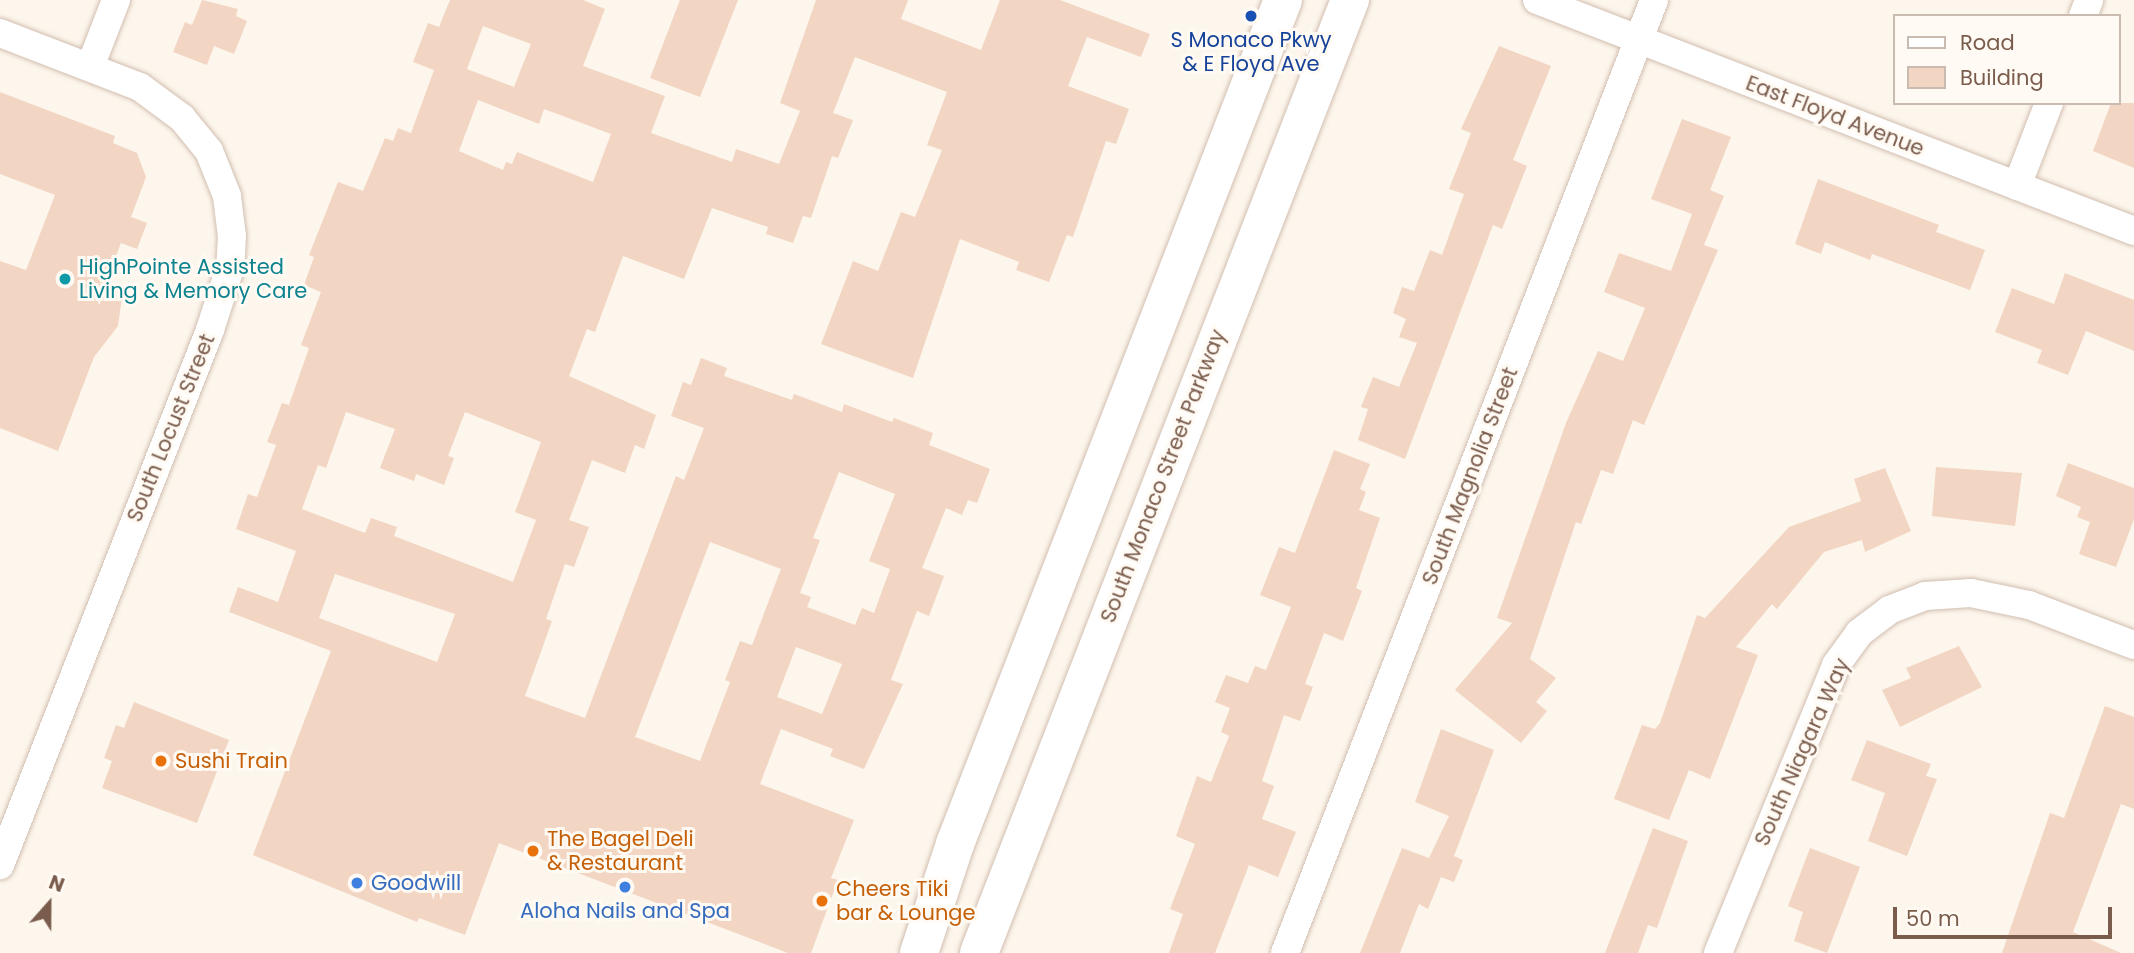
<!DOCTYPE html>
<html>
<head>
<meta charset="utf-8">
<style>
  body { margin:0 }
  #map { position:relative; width:2134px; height:953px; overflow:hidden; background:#fdf6ec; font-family:Poppins,sans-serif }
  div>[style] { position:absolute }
  .building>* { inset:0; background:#f3d5c3 }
  .roads { filter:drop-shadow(0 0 2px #d1beb0) drop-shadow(0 0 2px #d1beb0) }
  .street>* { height:28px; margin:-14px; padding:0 14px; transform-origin:14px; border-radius:14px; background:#fff }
  .secondary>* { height:38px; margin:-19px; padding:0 19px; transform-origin:19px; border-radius:19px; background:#fff }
  .dots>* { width:19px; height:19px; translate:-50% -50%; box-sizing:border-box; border:4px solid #fffaf3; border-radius:50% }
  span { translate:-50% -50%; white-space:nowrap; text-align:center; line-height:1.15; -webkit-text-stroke:6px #fffaf3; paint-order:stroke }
  .transit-label { font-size:21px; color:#164399 }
  .street-label { font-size:21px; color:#7a5c4d }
  .culture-label { font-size:21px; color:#0d838f }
  .left { translate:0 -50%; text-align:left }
  .food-label { font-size:21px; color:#c56008 }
  .shop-label { font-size:21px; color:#366cbe }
  .legend { position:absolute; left:1893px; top:14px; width:228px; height:91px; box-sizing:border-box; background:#fffaf3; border:2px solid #cabbb1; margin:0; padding:9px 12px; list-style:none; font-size:21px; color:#7a5c4d }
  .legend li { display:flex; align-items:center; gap:14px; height:35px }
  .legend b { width:35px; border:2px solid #cabbb1 }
  .north { position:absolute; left:14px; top:869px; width:70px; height:70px; -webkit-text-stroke:5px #fffaf3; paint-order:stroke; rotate:21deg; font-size:19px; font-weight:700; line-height:28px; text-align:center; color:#7a5c4d }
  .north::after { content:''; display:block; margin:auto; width:24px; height:32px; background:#7a5c4d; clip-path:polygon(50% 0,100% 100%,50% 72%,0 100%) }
  .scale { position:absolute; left:1893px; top:907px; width:219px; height:32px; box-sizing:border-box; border:4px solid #7a5c4d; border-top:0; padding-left:9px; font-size:21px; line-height:24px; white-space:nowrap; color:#7a5c4d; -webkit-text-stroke:5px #fffaf3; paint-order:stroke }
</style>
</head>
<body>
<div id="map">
  <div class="building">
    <i style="clip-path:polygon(202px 0,238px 9px,236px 16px,247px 21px,234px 54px,214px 46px,207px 65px,173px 52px,185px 22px,192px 25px)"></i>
    <i style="clip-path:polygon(evenodd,450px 0,583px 0,605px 9px,583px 66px,665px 96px,651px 133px,732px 162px,736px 149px,779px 164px,800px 111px,780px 103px,816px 0,908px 0,901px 19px,981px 50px,1000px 0,1060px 0,1150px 34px,1141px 57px,1087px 37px,1068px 86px,1129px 109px,1116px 144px,1106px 141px,1073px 237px,1067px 235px,1049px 282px,1016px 270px,1019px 262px,960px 239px,913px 378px,821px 344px,853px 261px,878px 271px,901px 212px,915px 217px,942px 150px,927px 145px,947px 92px,855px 57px,833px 113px,853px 120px,838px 158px,832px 156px,811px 218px,803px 216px,793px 243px,766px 234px,768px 227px,712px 208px,684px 279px,623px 256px,595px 332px,587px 329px,569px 376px,656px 415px,644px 449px,635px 445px,625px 473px,592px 460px,569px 520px,589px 527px,574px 567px,565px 564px,546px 619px,552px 621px,525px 696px,585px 718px,676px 476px,684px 480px,704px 428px,671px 416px,683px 382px,691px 385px,701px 358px,727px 368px,724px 376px,792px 400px,794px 394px,842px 412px,844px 404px,892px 422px,894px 418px,933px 433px,929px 445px,990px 469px,977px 503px,968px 500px,962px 515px,946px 508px,922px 568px,944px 576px,929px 616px,917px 611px,891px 680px,903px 684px,864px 769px,830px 756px,833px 749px,781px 729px,760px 784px,854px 820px,831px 878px,838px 880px,811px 953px,788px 953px,499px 843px,465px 935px,419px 918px,417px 922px,253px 855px,331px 651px,229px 612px,238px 587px,278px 602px,296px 551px,236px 529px,248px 494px,257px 497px,276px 445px,267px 442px,282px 403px,289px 405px,309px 348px,301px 345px,321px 292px,304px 285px,314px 257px,309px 255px,338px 182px,363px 191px,385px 138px,393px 141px,398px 128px,411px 133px,434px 70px,413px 62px,428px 23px,439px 27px,450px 0,483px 26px,531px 44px,514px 87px,467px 69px,483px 26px,450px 0,478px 100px,539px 124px,544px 109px,611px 134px,593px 182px,517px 152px,512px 164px,506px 162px,503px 170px,459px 151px,478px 100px,450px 0,346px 412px,395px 429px,380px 468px,414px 481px,416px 474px,444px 485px,454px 458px,448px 456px,465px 412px,541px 442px,515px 512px,536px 520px,513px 582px,394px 536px,397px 527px,371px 518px,365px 533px,302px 509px,318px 465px,326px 468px,346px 412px,450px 0,839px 472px,895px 494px,869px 561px,890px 569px,874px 613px,862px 608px,855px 625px,807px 607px,811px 597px,800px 593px,820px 540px,813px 538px,839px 472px,450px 0,710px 542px,781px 569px,752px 645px,740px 641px,725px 680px,730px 682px,700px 761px,635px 737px,710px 542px,450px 0,335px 574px,455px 614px,437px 662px,319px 618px,335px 574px,450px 0,796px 647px,842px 664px,822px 714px,777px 697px,796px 647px)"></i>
    <i style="clip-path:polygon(680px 0,738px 0,700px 97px,650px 78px)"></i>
    <i style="clip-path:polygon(1499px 46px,1551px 66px,1513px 160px,1527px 166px,1502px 229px,1493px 225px,1405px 459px,1358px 440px,1368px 409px,1361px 407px,1373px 377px,1399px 387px,1417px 343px,1399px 337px,1406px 319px,1393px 313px,1402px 287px,1414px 291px,1430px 250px,1442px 255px,1464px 194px,1449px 189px,1471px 133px,1461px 129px)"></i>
    <i style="clip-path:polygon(0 92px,115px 136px,113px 143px,137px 153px,146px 177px,131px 217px,147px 223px,137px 249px,121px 243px,103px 290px,122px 297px,118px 326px,94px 357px,58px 451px,0 428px,0 261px,26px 270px,55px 195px,0 174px)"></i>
    <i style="clip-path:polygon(2111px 103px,2134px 103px,2134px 168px,2093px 151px)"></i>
    <i style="clip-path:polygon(1682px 119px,1731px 137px,1710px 190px,1724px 196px,1704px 245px,1718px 250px,1644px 425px,1633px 420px,1613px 474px,1601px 470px,1581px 524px,1576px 522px,1530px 659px,1556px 678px,1536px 702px,1547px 711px,1521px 743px,1455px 690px,1512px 623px,1497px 618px,1566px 423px,1598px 351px,1623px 361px,1645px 308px,1604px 292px,1619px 253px,1671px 271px,1692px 214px,1651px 199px)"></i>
    <i style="clip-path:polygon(1818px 179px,1939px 225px,1936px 232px,1985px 250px,1970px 290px,1872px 254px,1870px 260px,1825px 242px,1821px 254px,1795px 244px)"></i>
    <i style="clip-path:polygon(2065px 273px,2134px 300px,2134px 351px,2086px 331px,2068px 375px,2037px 363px,2042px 350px,1995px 332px,2012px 288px,2054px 304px)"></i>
    <i style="clip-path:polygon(1334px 450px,1370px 464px,1360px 489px,1366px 492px,1359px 510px,1380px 518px,1356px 588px,1362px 591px,1343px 641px,1324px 633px,1305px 684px,1313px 687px,1300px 721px,1284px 715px,1262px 781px,1274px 786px,1262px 819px,1296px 832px,1278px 877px,1249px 865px,1215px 953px,1169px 953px,1183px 914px,1170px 909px,1195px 844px,1176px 836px,1197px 776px,1211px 782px,1229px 736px,1221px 732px,1230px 708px,1215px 702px,1226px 675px,1248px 683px,1255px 666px,1266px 670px,1291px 607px,1260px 595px,1279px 547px,1295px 553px)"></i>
    <i style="clip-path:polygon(2068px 463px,2134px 488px,2134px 519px,2116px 567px,2079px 554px,2090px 522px,2077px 517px,2081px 507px,2056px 496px)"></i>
    <i style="clip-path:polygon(1936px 467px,2022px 473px,2015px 526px,1932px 516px)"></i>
    <i style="clip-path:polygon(1885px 468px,1911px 531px,1865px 552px,1862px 540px,1824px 552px,1777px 609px,1772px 604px,1736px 647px,1758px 655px,1710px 779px,1689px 770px,1669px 820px,1614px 799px,1642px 725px,1655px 729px,1660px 723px,1697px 615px,1705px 618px,1789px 527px,1861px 501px,1854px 479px)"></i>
    <i style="clip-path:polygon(1959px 646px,1982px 687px,1900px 727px,1882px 690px,1911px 678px,1906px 668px)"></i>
    <i style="clip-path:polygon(134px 702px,229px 740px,197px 823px,102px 788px,112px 761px,104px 758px,116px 725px,124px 728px)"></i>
    <i style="clip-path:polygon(2105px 706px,2134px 717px,2134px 809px,2121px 804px,2073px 932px,2121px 953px,2002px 953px,2050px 813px,2064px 818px)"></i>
    <i style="clip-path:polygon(1441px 729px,1494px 750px,1454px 856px,1463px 860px,1454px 882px,1441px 877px,1428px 909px,1419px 904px,1400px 953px,1360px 953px,1402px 848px,1429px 858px,1449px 816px,1415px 802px)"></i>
    <i style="clip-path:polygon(1867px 740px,1931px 764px,1926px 776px,1937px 779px,1907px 856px,1868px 841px,1885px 793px,1851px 780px)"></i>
    <i style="clip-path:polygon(1653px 828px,1688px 841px,1657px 928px,1648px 925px,1638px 953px,1605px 953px)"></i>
    <i style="clip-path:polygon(1810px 848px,1860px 867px,1827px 953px,1794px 941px,1803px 912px,1788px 906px)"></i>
  </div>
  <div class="roads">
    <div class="street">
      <i style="left:1537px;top:0;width:640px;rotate:21.15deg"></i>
      <i style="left:2083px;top:16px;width:17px;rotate:-69deg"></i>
      <i style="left:0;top:33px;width:150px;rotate:21.1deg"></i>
      <i style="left:140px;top:87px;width:52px;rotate:36.4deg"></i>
      <i style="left:182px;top:118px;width:43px;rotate:50.7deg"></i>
      <i style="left:209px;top:151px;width:48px;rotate:68.2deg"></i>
      <i style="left:227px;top:196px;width:39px;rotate:83deg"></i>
      <i style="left:232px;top:235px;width:33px;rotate:93deg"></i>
      <i style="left:230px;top:268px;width:65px;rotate:107.9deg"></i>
      <i style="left:210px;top:330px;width:575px;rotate:111.43deg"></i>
      <i style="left:90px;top:67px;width:72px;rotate:-68.8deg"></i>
      <i style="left:2017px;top:186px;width:89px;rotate:-68.9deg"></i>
      <i style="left:1285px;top:953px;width:1022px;rotate:-68.83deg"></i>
      <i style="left:1718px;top:953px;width:311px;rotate:-67.7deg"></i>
      <i style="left:1836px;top:665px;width:39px;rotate:-54deg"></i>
      <i style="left:1859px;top:633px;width:38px;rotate:-37deg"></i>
      <i style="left:1889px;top:610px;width:39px;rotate:-21deg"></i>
      <i style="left:1925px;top:596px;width:46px;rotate:-3.7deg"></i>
      <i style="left:1971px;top:593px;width:59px;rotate:11.7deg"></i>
      <i style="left:2029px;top:605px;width:112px;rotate:20.9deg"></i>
    </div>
    <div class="secondary">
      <i style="left:919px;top:953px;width:115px;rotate:-71.7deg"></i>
      <i style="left:955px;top:844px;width:905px;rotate:-68.76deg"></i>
      <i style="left:979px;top:953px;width:1023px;rotate:-68.73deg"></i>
    </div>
  </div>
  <div class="dots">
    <i style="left:1251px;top:16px;background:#1a4fb4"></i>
    <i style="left:65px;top:279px;background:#0f9aa8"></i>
    <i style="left:161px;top:761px;background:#e8710a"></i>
    <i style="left:533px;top:851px;background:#e8710a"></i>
    <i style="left:357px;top:883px;background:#3f7fe0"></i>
    <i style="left:625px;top:887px;background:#3f7fe0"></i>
    <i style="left:822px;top:901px;background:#e8710a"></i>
  </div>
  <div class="transit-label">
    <span style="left:1251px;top:52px">S Monaco Pkwy<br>&amp; E Floyd Ave</span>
  </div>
  <div class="street-label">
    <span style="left:1835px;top:116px;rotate:21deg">East Floyd Avenue</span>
    <span style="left:171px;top:428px;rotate:-68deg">South Locust Street</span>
    <span style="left:1163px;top:476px;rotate:-69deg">South Monaco Street Parkway</span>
    <span style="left:1470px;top:476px;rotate:-69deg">South Magnolia Street</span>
    <span style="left:1802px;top:752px;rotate:-66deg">South Niagara Way</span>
  </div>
  <div class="culture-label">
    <span class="left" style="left:79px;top:279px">HighPointe Assisted<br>Living &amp; Memory Care</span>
  </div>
  <div class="food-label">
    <span class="left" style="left:175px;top:761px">Sushi Train</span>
    <span class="left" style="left:547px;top:851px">The Bagel Deli<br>&amp; Restaurant</span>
    <span class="left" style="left:836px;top:901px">Cheers Tiki<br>bar &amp; Lounge</span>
  </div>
  <div class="shop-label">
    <span class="left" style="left:371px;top:883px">Goodwill</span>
    <span style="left:625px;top:911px">Aloha Nails and Spa</span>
  </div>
  <ul class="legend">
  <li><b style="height:9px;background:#fff"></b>Road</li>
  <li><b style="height:19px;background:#f3d5c3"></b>Building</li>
  </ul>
  <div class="north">N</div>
  <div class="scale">50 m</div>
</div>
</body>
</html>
